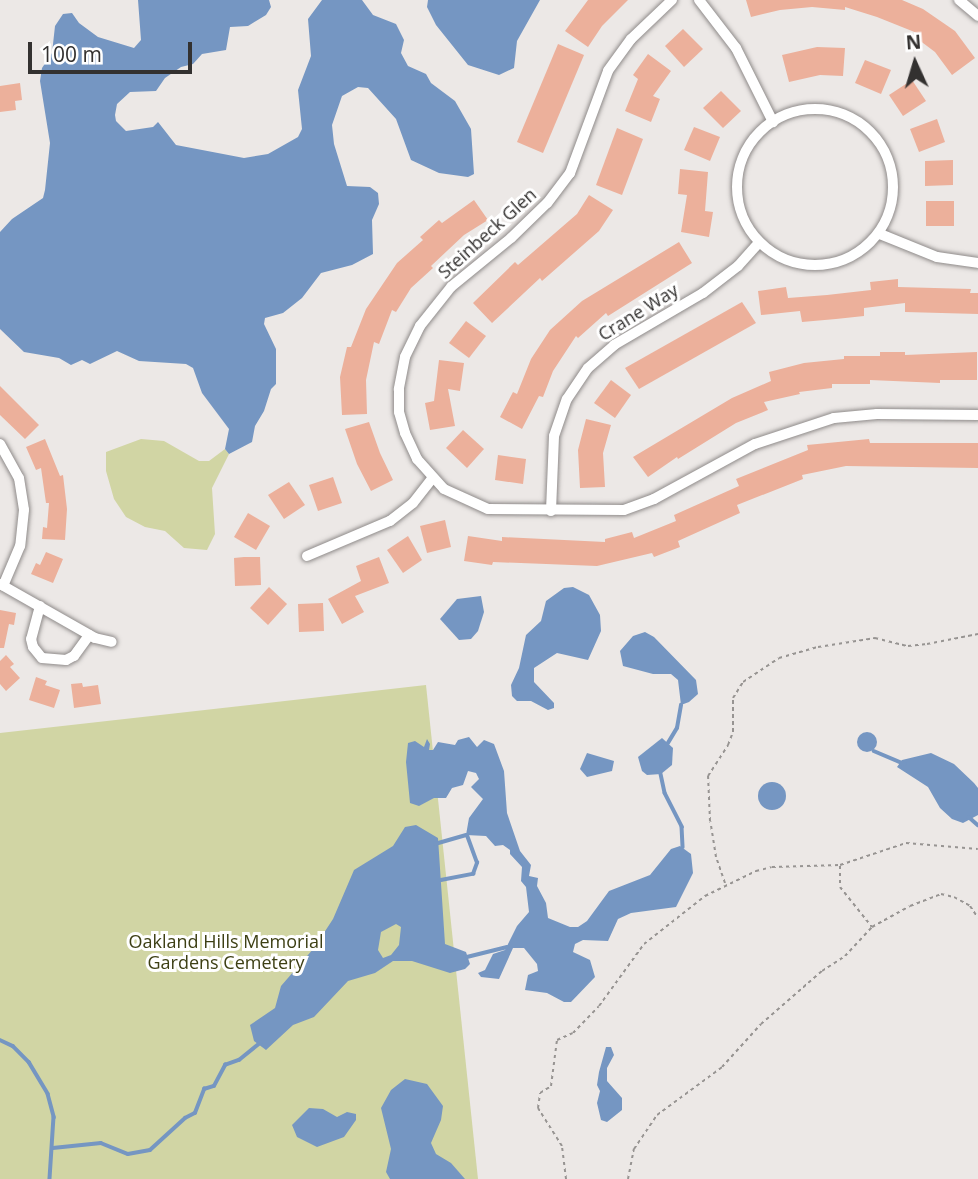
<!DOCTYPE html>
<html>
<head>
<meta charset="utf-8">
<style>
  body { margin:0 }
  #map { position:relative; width:978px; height:1179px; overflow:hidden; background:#ece8e6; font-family:"Open Sans",sans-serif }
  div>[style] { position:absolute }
  .green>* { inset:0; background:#d1d5a4 }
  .water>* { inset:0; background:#7596c2 }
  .round { border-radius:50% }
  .stream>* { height:3.5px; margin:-1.75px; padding:0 1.75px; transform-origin:1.75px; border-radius:1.75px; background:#7596c2 }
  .building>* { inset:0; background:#ecb09b }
  .path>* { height:2px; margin-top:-1px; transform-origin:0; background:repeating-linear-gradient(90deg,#979492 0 3.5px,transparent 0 7px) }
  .roads { filter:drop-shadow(0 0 2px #8f8b8a) drop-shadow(0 0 2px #8f8b8a) }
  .minor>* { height:10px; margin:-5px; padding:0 5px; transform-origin:5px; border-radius:5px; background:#fff }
  .minor>.ring { margin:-5px; padding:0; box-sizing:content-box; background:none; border:10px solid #fff; border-radius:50% }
  span { translate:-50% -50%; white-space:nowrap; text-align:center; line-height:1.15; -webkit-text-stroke:6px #fff; paint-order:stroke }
  .street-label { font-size:18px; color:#333130 }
  .park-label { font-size:18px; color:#3d3f14 }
  .north { position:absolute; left:880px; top:28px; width:70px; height:70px; -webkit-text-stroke:5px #fff; paint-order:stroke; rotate:356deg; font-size:19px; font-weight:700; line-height:28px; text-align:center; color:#333130 }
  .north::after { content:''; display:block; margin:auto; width:24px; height:32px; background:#333130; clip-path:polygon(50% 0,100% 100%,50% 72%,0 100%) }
  .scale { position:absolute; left:28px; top:42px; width:164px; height:32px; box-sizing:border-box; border:4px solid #333130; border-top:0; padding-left:9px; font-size:21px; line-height:24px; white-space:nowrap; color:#333130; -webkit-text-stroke:5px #fff; paint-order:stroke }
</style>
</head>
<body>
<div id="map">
  <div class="green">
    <i style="clip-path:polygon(141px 439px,164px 441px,199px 461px,209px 461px,225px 449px,229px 454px,212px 488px,215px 534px,207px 550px,184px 548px,165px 531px,145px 527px,126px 517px,114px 499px,106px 471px,106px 452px)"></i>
    <i style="clip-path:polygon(426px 685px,478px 1179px,0 1179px,0 733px)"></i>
  </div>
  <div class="water">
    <i style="clip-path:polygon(138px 0,269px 0,271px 7px,266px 15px,248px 26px,230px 27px,226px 50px,202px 54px,193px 64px,181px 67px,165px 78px,156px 91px,130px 92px,117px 104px,115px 115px,116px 121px,126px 131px,153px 127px,158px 122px,176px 145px,244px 158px,268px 154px,298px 137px,302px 129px,298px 90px,311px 56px,308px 19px,322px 0,362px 0,373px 15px,396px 24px,404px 40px,401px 53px,408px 66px,426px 74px,431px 83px,455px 101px,471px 129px,474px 174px,468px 177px,439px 173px,411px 160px,396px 119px,368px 88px,358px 87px,342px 96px,332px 125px,334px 144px,347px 186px,370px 187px,378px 193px,379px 204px,372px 220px,373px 254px,352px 265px,321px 273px,302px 298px,283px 313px,265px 318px,264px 324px,276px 349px,276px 384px,271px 389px,264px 411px,255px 426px,252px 442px,229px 454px,225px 449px,229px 429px,202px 393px,193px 368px,186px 364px,139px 361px,117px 351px,90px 364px,82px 360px,71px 365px,59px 358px,24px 352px,0 329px,0 232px,12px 219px,43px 198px,45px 190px,50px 143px,40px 81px,42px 68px,52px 53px,55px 26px,63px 14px,72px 13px,79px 23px,98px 37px,134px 48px,141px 40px)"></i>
    <i style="clip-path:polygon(428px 0,540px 0,517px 41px,514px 68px,499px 75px,468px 65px,436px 25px,427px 7px)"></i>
    <i style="clip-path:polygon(573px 587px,589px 595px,600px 615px,601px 631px,588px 660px,557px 653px,534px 668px,534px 682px,554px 703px,554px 708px,548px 710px,531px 701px,517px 701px,512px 696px,511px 685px,519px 668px,526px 635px,541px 621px,546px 601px,564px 588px)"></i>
    <i style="clip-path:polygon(481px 596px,484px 612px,478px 631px,471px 639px,459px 640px,440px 619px,457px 599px)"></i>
    <i style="clip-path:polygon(645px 632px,654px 637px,696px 680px,698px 694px,689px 702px,681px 705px,678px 680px,671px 674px,653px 674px,623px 666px,620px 651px,633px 636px)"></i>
    <i class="round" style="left:857px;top:732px;width:20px;height:20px"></i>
    <i style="clip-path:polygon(469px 737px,477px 747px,484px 740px,494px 744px,504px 771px,507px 813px,520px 851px,531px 865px,529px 876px,538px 878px,537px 886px,546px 903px,548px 918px,570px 927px,578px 927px,587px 921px,609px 891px,650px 875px,671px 849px,680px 846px,691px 854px,693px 873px,676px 907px,631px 913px,618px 919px,608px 941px,583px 940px,575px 944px,573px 952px,590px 960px,595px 977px,571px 1002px,564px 1002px,547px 993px,525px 990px,528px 975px,538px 971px,537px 964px,524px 948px,513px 948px,499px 979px,481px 977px,478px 973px,485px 970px,493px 954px,505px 950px,517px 926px,529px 912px,526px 887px,521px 881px,522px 867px,510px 854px,510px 850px,503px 845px,495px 846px,486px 836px,466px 835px,469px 818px,483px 799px,471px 787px,479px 779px,476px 773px,468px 771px,463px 785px,452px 788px,446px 798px,434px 798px,419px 806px,410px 803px,406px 762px,408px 743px,415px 741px,424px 747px,427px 739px,430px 744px,429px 750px,433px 750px,438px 742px,455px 745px,458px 740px)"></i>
    <i style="clip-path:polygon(662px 738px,673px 748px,672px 765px,661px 774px,647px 775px,642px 771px,638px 757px)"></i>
    <i style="clip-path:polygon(587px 753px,614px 761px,612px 771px,587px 777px,580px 769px)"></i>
    <i style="clip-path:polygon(931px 753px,954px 764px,974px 783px,978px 788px,978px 815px,963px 823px,952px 819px,940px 808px,928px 787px,897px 767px,902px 760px)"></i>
    <i class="round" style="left:758px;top:782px;width:28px;height:28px"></i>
    <i style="clip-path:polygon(evenodd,416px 825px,438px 838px,445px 944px,466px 952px,470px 964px,465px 969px,450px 973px,412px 961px,393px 961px,375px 973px,348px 981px,314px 1017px,293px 1025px,266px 1050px,254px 1041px,250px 1025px,275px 1008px,281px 986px,314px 948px,333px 919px,354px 870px,393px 846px,405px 827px,416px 825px,396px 924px,401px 927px,399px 945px,391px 955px,383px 958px,378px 950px,381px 932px,396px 924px)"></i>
    <i style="clip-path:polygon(606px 1047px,611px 1047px,614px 1055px,607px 1068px,607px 1081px,622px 1098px,622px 1110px,607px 1122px,601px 1120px,597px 1103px,600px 1091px,597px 1085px,599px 1072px)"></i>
    <i style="clip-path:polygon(405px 1079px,427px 1084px,443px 1106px,441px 1120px,431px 1143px,436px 1154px,451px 1163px,465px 1179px,390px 1179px,386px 1172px,391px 1149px,381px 1108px,391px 1090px)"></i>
    <i style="clip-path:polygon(309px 1108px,323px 1109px,337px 1117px,347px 1112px,356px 1114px,356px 1120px,344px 1137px,317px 1147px,297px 1137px,292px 1125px)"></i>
  </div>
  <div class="stream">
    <i style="left:668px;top:743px;width:17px;rotate:-59deg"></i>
    <i style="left:677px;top:728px;width:23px;rotate:-80deg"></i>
    <i style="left:874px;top:751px;width:33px;rotate:23deg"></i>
    <i style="left:661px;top:774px;width:19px;rotate:78deg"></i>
    <i style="left:665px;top:793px;width:38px;rotate:63deg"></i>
    <i style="left:682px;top:827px;width:20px;rotate:87deg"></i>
    <i style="left:969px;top:817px;width:12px;rotate:42deg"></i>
    <i style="left:435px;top:844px;width:32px;rotate:-16deg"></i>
    <i style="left:441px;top:880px;width:33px;rotate:-11deg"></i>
    <i style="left:473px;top:874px;width:12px;rotate:-70deg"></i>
    <i style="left:477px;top:863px;width:29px;rotate:-110deg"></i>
    <i style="left:467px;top:957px;width:41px;rotate:-14deg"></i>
    <i style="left:0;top:1040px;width:14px;rotate:25deg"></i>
    <i style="left:13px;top:1046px;width:23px;rotate:45deg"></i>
    <i style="left:29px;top:1062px;width:37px;rotate:59deg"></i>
    <i style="left:48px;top:1094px;width:24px;rotate:75deg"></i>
    <i style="left:54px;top:1117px;width:62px;rotate:93.7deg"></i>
    <i style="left:53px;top:1148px;width:48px;rotate:-5.9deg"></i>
    <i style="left:101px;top:1143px;width:29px;rotate:22deg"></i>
    <i style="left:128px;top:1154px;width:22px;rotate:-10deg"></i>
    <i style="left:150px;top:1150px;width:47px;rotate:-42.4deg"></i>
    <i style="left:185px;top:1118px;width:11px;rotate:-27deg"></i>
    <i style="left:195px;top:1113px;width:26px;rotate:-69deg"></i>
    <i style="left:204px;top:1089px;width:10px;rotate:-17deg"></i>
    <i style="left:214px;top:1086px;width:24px;rotate:-62deg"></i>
    <i style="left:225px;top:1065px;width:15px;rotate:-20deg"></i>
    <i style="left:239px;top:1060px;width:27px;rotate:-39deg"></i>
  </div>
  <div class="building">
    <i style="clip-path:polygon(588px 0,628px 0,602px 26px,588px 47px,565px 31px)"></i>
    <i style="clip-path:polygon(746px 0,902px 0,923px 9px,955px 31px,975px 58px,952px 75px,935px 52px,915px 37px,917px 33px,877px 17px,845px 7px,845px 10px,812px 7px,780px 10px,751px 17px)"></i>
    <i style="clip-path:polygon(683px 29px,703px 49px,684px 67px,665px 46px)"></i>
    <i style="clip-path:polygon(558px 44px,584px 55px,543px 153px,517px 142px)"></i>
    <i style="clip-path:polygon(817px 47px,845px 48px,843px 76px,820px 75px,789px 82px,782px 55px)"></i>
    <i style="clip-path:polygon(648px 54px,671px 71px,653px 96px,660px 99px,651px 122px,625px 111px,638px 79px,633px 75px)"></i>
    <i style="clip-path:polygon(865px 60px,891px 70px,881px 94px,855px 83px)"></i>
    <i style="clip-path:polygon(912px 80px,926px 101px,903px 116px,889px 95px)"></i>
    <i style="clip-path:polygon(20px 83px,22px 100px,15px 101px,16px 110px,0 112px,0 86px)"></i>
    <i style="clip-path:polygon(721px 91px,741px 111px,723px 128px,703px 108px)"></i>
    <i style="clip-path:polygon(937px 119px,945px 142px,919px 152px,910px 129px)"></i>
    <i style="clip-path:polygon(694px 127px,720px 137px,710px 161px,684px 150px)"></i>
    <i style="clip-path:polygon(617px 128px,643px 139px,622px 195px,596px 185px)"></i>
    <i style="clip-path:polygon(953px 160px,953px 185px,925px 186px,925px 161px)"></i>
    <i style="clip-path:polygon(680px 169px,708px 172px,705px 211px,713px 212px,709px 237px,681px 232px,687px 195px,678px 194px)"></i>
    <i style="clip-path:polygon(589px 195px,613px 210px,599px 231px,542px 281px,540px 278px,492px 323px,473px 303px,515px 262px,518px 265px,577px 214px)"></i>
    <i style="clip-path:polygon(474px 200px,488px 220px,464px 235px,431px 266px,433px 268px,411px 288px,396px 312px,392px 310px,379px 344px,374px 342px,366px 380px,367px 414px,342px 415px,340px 377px,347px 347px,351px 347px,366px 309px,397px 263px,423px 240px,420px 237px,439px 220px,442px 223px)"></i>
    <i style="clip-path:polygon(926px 201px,954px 201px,954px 226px,926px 226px)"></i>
    <i style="clip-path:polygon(679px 242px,692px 263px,608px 316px,606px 313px,578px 338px,576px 336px,553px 371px,543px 397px,539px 396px,522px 429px,500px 417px,513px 392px,517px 394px,531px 359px,550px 330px,582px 301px)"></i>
    <i style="clip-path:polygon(898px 279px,898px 287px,971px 289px,970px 293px,978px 293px,978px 314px,905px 312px,905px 303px,864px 308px,864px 316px,836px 319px,802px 322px,800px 311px,761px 315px,758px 291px,786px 287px,788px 298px,827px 295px,871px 290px,870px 282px)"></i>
    <i style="clip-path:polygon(742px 302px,756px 323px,639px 389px,625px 368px)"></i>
    <i style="clip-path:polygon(466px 321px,486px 336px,469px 358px,449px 343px)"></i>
    <i style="clip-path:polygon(880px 352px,905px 352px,905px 355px,977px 352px,977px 380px,940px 380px,940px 383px,870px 380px,870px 384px,832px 384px,832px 388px,799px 392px,800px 394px,764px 402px,768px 410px,736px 423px,678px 459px,677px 457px,648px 477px,633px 457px,732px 398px,771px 381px,769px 372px,804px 363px,844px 359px,844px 356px,880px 356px)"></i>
    <i style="clip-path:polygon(439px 360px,464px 363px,460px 391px,448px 389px,455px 426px,430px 430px,425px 403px,434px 401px)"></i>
    <i style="clip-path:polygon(611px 380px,631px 395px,615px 418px,594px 403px)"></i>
    <i style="clip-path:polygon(0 386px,39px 425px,25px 439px,0 415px)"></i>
    <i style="clip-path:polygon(586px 419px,611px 425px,603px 453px,605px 487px,580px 488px,578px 450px)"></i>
    <i style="clip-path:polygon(369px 422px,380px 453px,393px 480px,371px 491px,357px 464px,345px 429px)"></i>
    <i style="clip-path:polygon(463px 430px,484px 449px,467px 468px,446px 448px)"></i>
    <i style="clip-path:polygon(45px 439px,60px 476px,63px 475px,67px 509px,65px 540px,42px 539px,43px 527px,47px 528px,49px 503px,46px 503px,41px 468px,36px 470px,26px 447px)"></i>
    <i style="clip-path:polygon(869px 439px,870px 443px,978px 443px,978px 468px,846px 466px,802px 475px,803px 479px,737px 505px,740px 513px,678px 541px,680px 547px,654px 557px,652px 553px,597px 566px,493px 562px,492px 565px,464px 561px,468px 536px,502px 541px,502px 537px,605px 542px,605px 539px,632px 532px,634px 538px,676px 521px,674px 515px,739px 486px,736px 479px,808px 450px,807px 445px)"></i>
    <i style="clip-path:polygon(498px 455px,526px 459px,523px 484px,495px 480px)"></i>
    <i style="clip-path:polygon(333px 477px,342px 503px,318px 511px,309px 485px)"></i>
    <i style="clip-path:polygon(289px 482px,305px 505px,284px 519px,268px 495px)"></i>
    <i style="clip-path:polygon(248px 513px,270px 526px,256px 550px,234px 537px)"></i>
    <i style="clip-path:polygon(445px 520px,451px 547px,427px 553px,420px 526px)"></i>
    <i style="clip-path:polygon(408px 536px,422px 560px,403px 573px,387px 550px)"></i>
    <i style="clip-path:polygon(46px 552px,63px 559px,53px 583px,31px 574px,36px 563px,40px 565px)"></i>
    <i style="clip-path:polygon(244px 557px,260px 557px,261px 585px,235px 586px,234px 558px)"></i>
    <i style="clip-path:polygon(379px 557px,389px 583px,355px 596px,364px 612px,342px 624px,328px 599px,361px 581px,356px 566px)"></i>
    <i style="clip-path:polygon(269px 587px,287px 604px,268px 625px,250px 608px)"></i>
    <i style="clip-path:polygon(323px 603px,324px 631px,299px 632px,298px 604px)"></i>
    <i style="clip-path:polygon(0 610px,16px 613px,14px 625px,9px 624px,4px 648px,0 648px)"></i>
    <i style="clip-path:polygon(6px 655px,14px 664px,10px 667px,20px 678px,6px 691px,0 684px,0 661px)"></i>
    <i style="clip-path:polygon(36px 677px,47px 681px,45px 685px,60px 690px,54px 708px,29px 700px)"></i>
    <i style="clip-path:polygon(82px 683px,83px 687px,98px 685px,101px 704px,74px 708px,71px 684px)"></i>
  </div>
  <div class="path">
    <i style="left:840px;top:866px;width:21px;rotate:90deg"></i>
    <i style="left:840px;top:887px;width:51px;rotate:51.3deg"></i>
    <i style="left:725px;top:883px;width:28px;rotate:-109deg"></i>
    <i style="left:716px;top:857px;width:36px;rotate:-99deg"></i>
    <i style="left:710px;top:821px;width:45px;rotate:-92.5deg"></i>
    <i style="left:708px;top:776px;width:37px;rotate:-57deg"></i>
    <i style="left:728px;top:745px;width:14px;rotate:-69deg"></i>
    <i style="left:733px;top:732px;width:34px;rotate:-90deg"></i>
    <i style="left:733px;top:698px;width:19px;rotate:-58deg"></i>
    <i style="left:743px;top:682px;width:43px;rotate:-33.7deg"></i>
    <i style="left:779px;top:658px;width:41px;rotate:-15.8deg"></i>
    <i style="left:818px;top:647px;width:58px;rotate:-9deg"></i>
    <i style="left:875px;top:638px;width:34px;rotate:14deg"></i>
    <i style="left:908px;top:646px;width:19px;rotate:-6deg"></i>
    <i style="left:927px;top:644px;width:52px;rotate:-11.1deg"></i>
    <i style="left:566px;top:1179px;width:33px;rotate:-97deg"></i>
    <i style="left:562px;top:1146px;width:45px;rotate:-122.3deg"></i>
    <i style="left:538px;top:1108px;width:15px;rotate:-82deg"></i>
    <i style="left:540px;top:1093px;width:13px;rotate:-32deg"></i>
    <i style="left:551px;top:1086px;width:46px;rotate:-82.6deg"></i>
    <i style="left:557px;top:1040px;width:17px;rotate:-24deg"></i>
    <i style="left:573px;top:1033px;width:37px;rotate:-46deg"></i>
    <i style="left:599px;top:1006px;width:77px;rotate:-54deg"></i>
    <i style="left:644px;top:944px;width:78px;rotate:-38.2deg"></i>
    <i style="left:705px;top:896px;width:57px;rotate:-26.1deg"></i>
    <i style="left:756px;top:871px;width:16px;rotate:-14deg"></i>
    <i style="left:772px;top:867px;width:68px;rotate:-1.7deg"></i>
    <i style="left:840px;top:865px;width:70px;rotate:-18.4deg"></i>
    <i style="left:906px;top:843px;width:72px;rotate:4.8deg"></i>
    <i style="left:628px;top:1179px;width:31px;rotate:-79deg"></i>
    <i style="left:634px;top:1149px;width:41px;rotate:-55.9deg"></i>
    <i style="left:657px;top:1115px;width:81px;rotate:-36.4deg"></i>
    <i style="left:722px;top:1067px;width:58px;rotate:-47.8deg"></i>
    <i style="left:761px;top:1024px;width:81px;rotate:-41deg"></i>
    <i style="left:822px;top:971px;width:27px;rotate:-33deg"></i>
    <i style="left:845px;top:956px;width:40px;rotate:-47deg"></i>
    <i style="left:872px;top:927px;width:43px;rotate:-28.9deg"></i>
    <i style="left:910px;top:906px;width:33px;rotate:-21deg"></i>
    <i style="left:941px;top:894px;width:13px;rotate:13deg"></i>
    <i style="left:954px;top:897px;width:18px;rotate:29deg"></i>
    <i style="left:970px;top:906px;width:14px;rotate:56deg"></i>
  </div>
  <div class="roads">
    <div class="minor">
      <i style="left:672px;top:0;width:57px;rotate:136.4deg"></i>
      <i style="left:631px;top:39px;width:39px;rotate:126deg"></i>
      <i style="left:608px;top:71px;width:109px;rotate:110.4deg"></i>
      <i style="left:570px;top:173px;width:38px;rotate:127deg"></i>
      <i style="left:547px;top:203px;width:50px;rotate:135.8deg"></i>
      <i style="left:511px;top:238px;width:77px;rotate:140.8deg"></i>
      <i style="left:451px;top:287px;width:50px;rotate:128.5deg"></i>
      <i style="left:420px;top:326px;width:34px;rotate:116deg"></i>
      <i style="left:405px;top:357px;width:33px;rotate:101deg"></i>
      <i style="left:399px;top:389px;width:23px;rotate:90deg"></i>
      <i style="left:399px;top:412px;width:22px;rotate:74deg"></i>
      <i style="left:405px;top:433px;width:29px;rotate:65deg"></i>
      <i style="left:417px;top:459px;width:40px;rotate:48deg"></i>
      <i style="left:444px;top:489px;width:48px;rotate:24.4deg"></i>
      <i style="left:488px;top:509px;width:136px;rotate:0.4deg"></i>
      <i style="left:624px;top:510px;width:32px;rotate:-20deg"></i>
      <i style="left:654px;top:499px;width:115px;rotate:-28.6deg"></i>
      <i style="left:755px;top:444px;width:83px;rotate:-18.2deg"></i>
      <i style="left:834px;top:418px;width:43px;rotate:-5.3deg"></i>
      <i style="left:877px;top:414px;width:101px;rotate:0.6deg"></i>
      <i style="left:699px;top:0;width:61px;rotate:52.4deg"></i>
      <i style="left:736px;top:48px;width:83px;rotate:63.4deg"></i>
      <i style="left:959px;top:0;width:25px;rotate:40deg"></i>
      <i class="ring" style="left:737px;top:109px;width:146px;height:146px"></i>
      <i style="left:880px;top:234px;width:61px;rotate:22deg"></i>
      <i style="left:937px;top:257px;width:41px;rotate:8.3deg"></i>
      <i style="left:0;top:444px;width:39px;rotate:61deg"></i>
      <i style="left:19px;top:478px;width:32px;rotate:81deg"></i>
      <i style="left:24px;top:510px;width:36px;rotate:96deg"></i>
      <i style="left:20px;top:546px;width:43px;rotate:113deg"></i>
      <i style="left:551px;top:511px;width:75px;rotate:-87.7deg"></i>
      <i style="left:554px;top:436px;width:39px;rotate:-71deg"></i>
      <i style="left:567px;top:399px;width:37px;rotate:-56deg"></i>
      <i style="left:588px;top:368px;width:35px;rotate:-41deg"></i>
      <i style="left:614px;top:345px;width:103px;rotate:-30.3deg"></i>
      <i style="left:703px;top:293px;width:44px;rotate:-37.6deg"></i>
      <i style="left:738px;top:266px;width:31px;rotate:-48deg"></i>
      <i style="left:307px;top:556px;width:90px;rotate:-22.9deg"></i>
      <i style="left:390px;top:521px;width:29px;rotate:-38deg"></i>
      <i style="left:413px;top:503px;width:31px;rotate:-52deg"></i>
      <i style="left:0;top:584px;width:109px;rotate:29.6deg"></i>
      <i style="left:95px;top:638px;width:17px;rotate:13deg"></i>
      <i style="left:40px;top:606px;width:34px;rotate:105deg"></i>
      <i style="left:31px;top:639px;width:8px;rotate:76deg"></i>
      <i style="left:33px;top:647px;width:14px;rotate:51deg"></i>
      <i style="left:42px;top:658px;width:24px;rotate:5deg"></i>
      <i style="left:66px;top:660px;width:9px;rotate:-27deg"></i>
      <i style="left:74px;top:656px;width:26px;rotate:-54deg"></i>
    </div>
  </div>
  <div class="street-label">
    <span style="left:487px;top:233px;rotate:-42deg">Steinbeck Glen</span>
    <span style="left:638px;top:312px;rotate:-32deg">Crane Way</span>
  </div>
  <div class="park-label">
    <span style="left:226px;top:952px">Oakland Hills Memorial<br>Gardens Cemetery</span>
  </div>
  <div class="north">N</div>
  <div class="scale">100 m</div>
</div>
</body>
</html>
